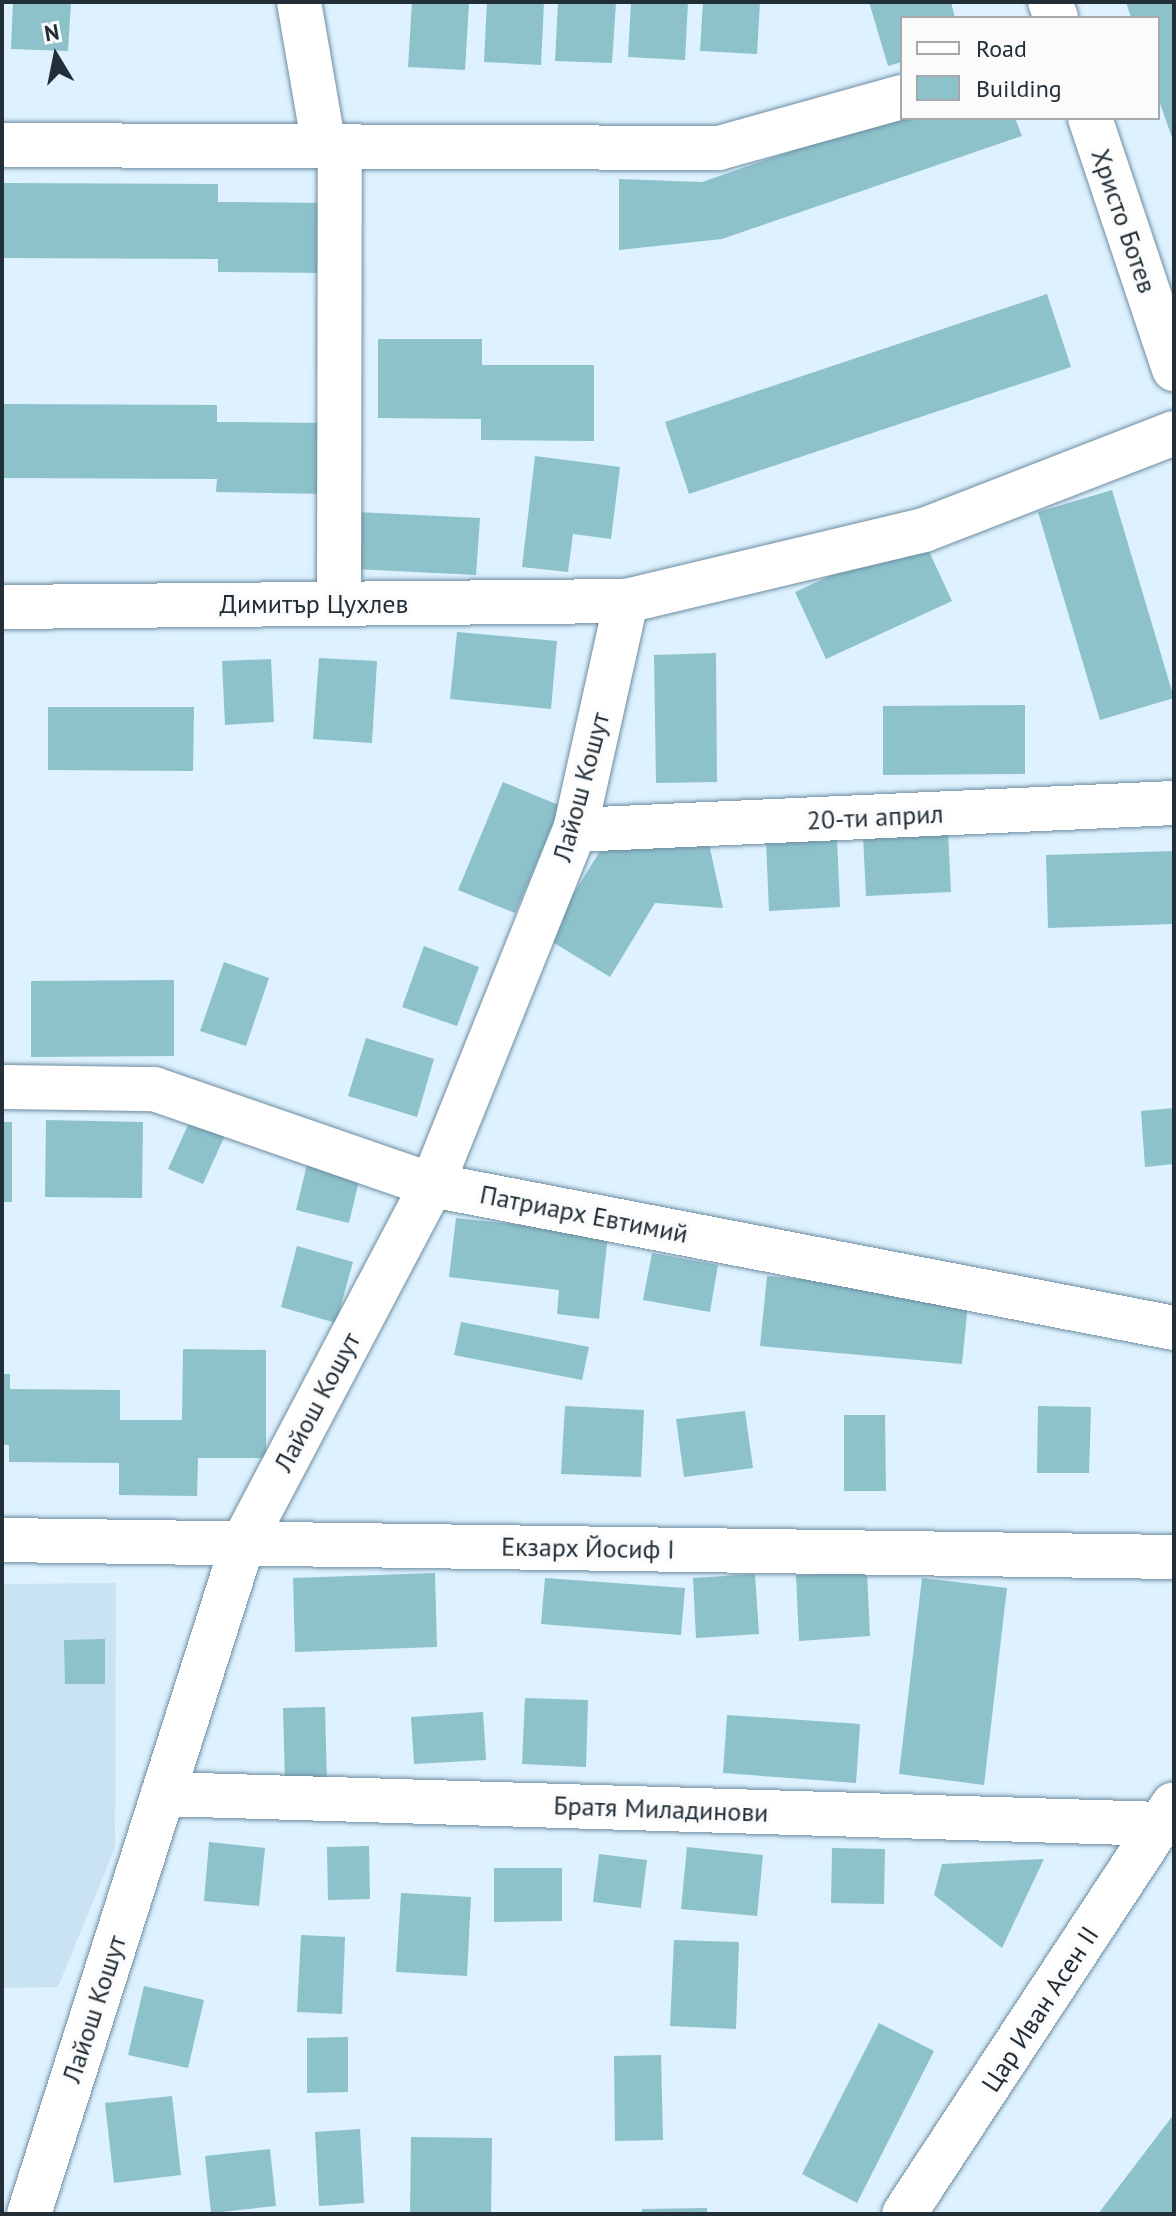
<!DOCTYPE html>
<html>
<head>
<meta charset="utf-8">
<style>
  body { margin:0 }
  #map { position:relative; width:1176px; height:2216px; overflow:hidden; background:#ddf1fe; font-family:"PT Sans",sans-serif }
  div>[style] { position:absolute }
  .built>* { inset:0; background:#cae3f2 }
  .building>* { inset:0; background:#8dc2cb }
  .roads { filter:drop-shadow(0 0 2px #6d8ca0) drop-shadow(0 0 2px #6d8ca0) }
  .street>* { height:44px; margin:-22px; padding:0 22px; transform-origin:22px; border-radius:22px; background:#fff }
  .secondary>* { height:44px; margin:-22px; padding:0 22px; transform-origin:22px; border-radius:22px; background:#fff }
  span { translate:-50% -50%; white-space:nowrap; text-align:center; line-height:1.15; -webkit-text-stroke:7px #fbfbfb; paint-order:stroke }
  .street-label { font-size:26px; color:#222f38 }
  .frame { position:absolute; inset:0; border:4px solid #222f38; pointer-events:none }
  .legend { position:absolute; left:900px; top:16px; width:260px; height:104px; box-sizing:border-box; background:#fbfbfb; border:2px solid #a4a9ad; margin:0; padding:10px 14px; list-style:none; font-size:24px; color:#222f38 }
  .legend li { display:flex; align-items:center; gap:16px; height:40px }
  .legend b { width:40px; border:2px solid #a4a9ad }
  .north { position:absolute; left:16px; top:16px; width:80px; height:80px; -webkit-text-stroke:6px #fbfbfb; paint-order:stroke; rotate:350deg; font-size:22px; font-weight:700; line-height:32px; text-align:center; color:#222f38 }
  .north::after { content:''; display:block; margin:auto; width:28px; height:36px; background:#222f38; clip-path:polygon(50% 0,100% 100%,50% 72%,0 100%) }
</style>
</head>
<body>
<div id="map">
  <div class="built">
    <i style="clip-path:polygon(116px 1583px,115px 1848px,58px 1987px,2px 1988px,2px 1584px)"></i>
  </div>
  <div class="building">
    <i style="clip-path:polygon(13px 2px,71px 2px,68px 51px,11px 49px)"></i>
    <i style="clip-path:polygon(412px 2px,469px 4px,465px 70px,408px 67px)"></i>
    <i style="clip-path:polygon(487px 2px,544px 2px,541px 65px,484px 62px)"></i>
    <i style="clip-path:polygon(558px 2px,616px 2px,612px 63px,555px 61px)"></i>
    <i style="clip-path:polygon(631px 2px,688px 2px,685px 60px,628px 57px)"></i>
    <i style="clip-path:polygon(703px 2px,760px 2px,757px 54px,700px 51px)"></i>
    <i style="clip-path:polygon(869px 2px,951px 2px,955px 18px,902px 18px,902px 62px,888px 66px)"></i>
    <i style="clip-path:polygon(1126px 2px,1174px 2px,1174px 143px,1158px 98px,1158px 18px,1131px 18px)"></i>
    <i style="clip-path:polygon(902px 113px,1015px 118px,1022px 136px,722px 239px,619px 250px,619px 179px,702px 182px)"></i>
    <i style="clip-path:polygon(4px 183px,218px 184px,218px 202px,331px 203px,330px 273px,218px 272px,218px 259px,4px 258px)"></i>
    <i style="clip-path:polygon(1047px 294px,1071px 367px,689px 494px,665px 422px)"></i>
    <i style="clip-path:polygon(378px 339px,482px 339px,482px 365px,594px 365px,594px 441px,481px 440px,481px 419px,378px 418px)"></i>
    <i style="clip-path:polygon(4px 404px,217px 405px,217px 422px,330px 423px,329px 494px,216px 492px,217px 479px,3px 478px)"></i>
    <i style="clip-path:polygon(535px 456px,620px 467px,611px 539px,573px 534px,568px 572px,522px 567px)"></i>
    <i style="clip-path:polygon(1112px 490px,1174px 698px,1100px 720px,1038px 512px)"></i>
    <i style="clip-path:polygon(357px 512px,480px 518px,476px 575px,354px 569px)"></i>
    <i style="clip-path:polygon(921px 534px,952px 601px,826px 659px,795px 592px)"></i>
    <i style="clip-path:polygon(457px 632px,557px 641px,551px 709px,450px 699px)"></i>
    <i style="clip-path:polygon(716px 653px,717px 782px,656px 783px,654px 655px)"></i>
    <i style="clip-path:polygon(319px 658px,377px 661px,372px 743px,313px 739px)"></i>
    <i style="clip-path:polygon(271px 659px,274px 722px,225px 725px,222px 661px)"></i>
    <i style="clip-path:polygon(1025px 705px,1025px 774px,883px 775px,883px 706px)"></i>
    <i style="clip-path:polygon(48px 707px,194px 707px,193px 771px,48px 770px)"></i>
    <i style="clip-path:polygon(503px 782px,561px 806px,515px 913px,458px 890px)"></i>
    <i style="clip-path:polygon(948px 832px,951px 892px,866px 896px,863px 836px)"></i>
    <i style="clip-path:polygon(610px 835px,709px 844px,723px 908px,655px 903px,610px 977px,546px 938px)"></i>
    <i style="clip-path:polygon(837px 838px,840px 907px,769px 911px,766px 842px)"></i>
    <i style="clip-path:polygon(1174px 851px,1174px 924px,1048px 928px,1046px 855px)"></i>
    <i style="clip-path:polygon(424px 946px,479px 967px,457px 1026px,402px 1007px)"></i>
    <i style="clip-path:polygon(224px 962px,269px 978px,246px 1046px,200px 1031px)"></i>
    <i style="clip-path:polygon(174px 980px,174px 1056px,31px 1057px,31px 981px)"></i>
    <i style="clip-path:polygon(366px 1038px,434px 1059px,417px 1117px,348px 1096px)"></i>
    <i style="clip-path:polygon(1174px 1108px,1174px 1164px,1145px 1167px,1141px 1111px)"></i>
    <i style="clip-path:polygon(193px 1114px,227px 1131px,203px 1184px,168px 1169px)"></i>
    <i style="clip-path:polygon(46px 1120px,143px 1122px,142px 1198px,45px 1197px)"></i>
    <i style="clip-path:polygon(2px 1122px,12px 1122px,12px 1202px,2px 1202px)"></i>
    <i style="clip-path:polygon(308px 1160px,361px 1172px,349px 1223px,296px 1210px)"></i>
    <i style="clip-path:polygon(456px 1218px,608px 1234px,599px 1319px,557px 1314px,559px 1290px,449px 1277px)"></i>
    <i style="clip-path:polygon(297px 1246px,353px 1262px,336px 1323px,281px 1307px)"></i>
    <i style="clip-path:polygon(652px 1253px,718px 1265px,710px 1312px,643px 1300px)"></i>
    <i style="clip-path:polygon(767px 1276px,969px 1294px,962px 1364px,760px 1346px)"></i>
    <i style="clip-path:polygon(461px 1322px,589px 1347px,582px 1380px,454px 1355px)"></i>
    <i style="clip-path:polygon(183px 1349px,266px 1350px,266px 1458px,198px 1458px,197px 1496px,119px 1495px,119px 1463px,9px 1462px,9px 1445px,2px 1445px,2px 1374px,10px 1374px,10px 1389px,120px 1390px,120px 1420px,182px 1420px)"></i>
    <i style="clip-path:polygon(565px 1406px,644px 1410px,641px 1477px,561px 1474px)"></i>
    <i style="clip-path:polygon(1038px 1406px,1091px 1407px,1089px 1473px,1037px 1473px)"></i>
    <i style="clip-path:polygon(745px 1411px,753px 1468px,684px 1477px,676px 1419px)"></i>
    <i style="clip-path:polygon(844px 1415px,885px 1415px,886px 1491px,844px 1491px)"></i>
    <i style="clip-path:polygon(867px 1572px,870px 1636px,799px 1641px,796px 1575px)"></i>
    <i style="clip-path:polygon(435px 1573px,437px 1647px,295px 1652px,293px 1578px)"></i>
    <i style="clip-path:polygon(755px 1574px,759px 1634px,696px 1638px,693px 1578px)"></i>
    <i style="clip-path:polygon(545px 1578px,685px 1588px,681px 1635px,541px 1624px)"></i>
    <i style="clip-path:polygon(922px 1578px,1007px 1588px,984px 1785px,899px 1774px)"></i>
    <i style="clip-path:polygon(105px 1639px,105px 1684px,65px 1684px,64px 1640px)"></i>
    <i style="clip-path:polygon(525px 1698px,588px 1700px,586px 1767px,522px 1764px)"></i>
    <i style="clip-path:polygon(325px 1707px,327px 1781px,285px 1782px,283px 1708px)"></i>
    <i style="clip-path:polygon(483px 1712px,486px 1760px,414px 1764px,411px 1717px)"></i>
    <i style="clip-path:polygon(727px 1715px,860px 1724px,856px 1783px,723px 1773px)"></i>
    <i style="clip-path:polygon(209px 1842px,265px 1848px,259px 1906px,204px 1901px)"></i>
    <i style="clip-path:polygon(369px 1846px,370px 1899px,328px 1900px,327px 1847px)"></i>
    <i style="clip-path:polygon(687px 1847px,763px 1855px,757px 1916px,681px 1909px)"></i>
    <i style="clip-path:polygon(832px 1848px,885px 1849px,884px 1904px,831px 1903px)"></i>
    <i style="clip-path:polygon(599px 1854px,647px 1860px,641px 1908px,593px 1902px)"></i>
    <i style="clip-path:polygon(1044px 1859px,1002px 1948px,934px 1895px,942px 1864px)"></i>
    <i style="clip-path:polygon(494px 1868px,562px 1868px,562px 1921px,494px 1922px)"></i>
    <i style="clip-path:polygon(401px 1893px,471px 1897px,467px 1976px,396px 1972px)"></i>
    <i style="clip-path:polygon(301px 1935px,345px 1937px,342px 2014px,297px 2012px)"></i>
    <i style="clip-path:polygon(674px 1940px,739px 1942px,736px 2029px,670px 2026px)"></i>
    <i style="clip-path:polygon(144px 1986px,204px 2000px,188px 2068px,128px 2055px)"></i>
    <i style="clip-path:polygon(879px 2023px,934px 2051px,857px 2203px,802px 2174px)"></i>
    <i style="clip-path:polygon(348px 2037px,348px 2092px,307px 2093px,307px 2038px)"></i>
    <i style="clip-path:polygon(661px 2055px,663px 2140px,615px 2141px,614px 2056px)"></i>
    <i style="clip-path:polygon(172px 2096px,181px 2175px,114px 2183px,105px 2103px)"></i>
    <i style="clip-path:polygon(1174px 2114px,1174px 2214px,1098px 2214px)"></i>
    <i style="clip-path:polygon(360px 2129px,364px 2203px,319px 2206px,315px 2132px)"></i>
    <i style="clip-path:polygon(411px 2137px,492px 2138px,491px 2214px,410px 2214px)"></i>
    <i style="clip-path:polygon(270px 2149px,276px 2206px,211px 2213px,205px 2156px)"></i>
    <i style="clip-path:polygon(707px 2208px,707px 2214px,642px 2214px,642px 2209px)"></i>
  </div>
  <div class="roads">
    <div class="street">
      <i style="left:299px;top:2px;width:146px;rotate:80.2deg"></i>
      <i style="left:1050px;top:2px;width:17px;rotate:69deg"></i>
      <i style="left:1090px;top:118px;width:265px;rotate:71.5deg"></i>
      <i style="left:2px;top:145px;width:717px;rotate:0.24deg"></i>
      <i style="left:719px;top:148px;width:190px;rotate:-15.6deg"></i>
      <i style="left:339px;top:604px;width:458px;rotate:-89.9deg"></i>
      <i style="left:2px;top:607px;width:624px;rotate:-0.55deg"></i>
      <i style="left:626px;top:601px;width:306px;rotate:-13.4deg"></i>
      <i style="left:924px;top:530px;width:268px;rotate:-21.2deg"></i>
      <i style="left:575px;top:830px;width:600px;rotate:-2.58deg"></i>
      <i style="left:2px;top:1087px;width:152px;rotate:0.8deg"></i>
      <i style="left:154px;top:1089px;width:294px;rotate:19.1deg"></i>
      <i style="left:432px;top:1185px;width:756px;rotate:10.91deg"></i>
      <i style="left:163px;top:1794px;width:997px;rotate:1.72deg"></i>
      <i style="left:29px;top:2214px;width:704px;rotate:-72.31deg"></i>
      <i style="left:243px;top:1543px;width:405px;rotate:-62.2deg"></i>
      <i style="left:432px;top:1185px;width:383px;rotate:-68.1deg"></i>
      <i style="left:575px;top:830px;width:235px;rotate:-77.4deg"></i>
      <i style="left:904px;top:2214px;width:490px;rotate:-56.7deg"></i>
    </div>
    <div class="secondary">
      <i style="left:2px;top:1540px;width:1172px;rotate:0.83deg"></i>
    </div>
  </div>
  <div class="street-label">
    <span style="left:1124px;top:221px;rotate:71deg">Христо Ботев</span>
    <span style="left:314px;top:604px">Димитър Цухлев</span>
    <span style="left:581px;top:787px;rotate:-75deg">Лайош Кошут</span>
    <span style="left:875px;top:817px;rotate:-3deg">20-ти април</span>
    <span style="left:584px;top:1214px;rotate:11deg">Патриарх Евтимий</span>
    <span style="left:317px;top:1402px;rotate:-62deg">Лайош Кошут</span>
    <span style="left:588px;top:1548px;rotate:1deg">Екзарх Йосиф I</span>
    <span style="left:661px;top:1809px;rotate:2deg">Братя Миладинови</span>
    <span style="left:94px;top:2009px;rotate:-72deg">Лайош Кошут</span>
    <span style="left:1040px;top:2009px;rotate:-57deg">Цар Иван Асен II</span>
  </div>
  <div class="frame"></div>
  <ul class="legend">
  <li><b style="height:10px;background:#fff"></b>Road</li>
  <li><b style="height:22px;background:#8dc2cb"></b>Building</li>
  </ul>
  <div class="north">N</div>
</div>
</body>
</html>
